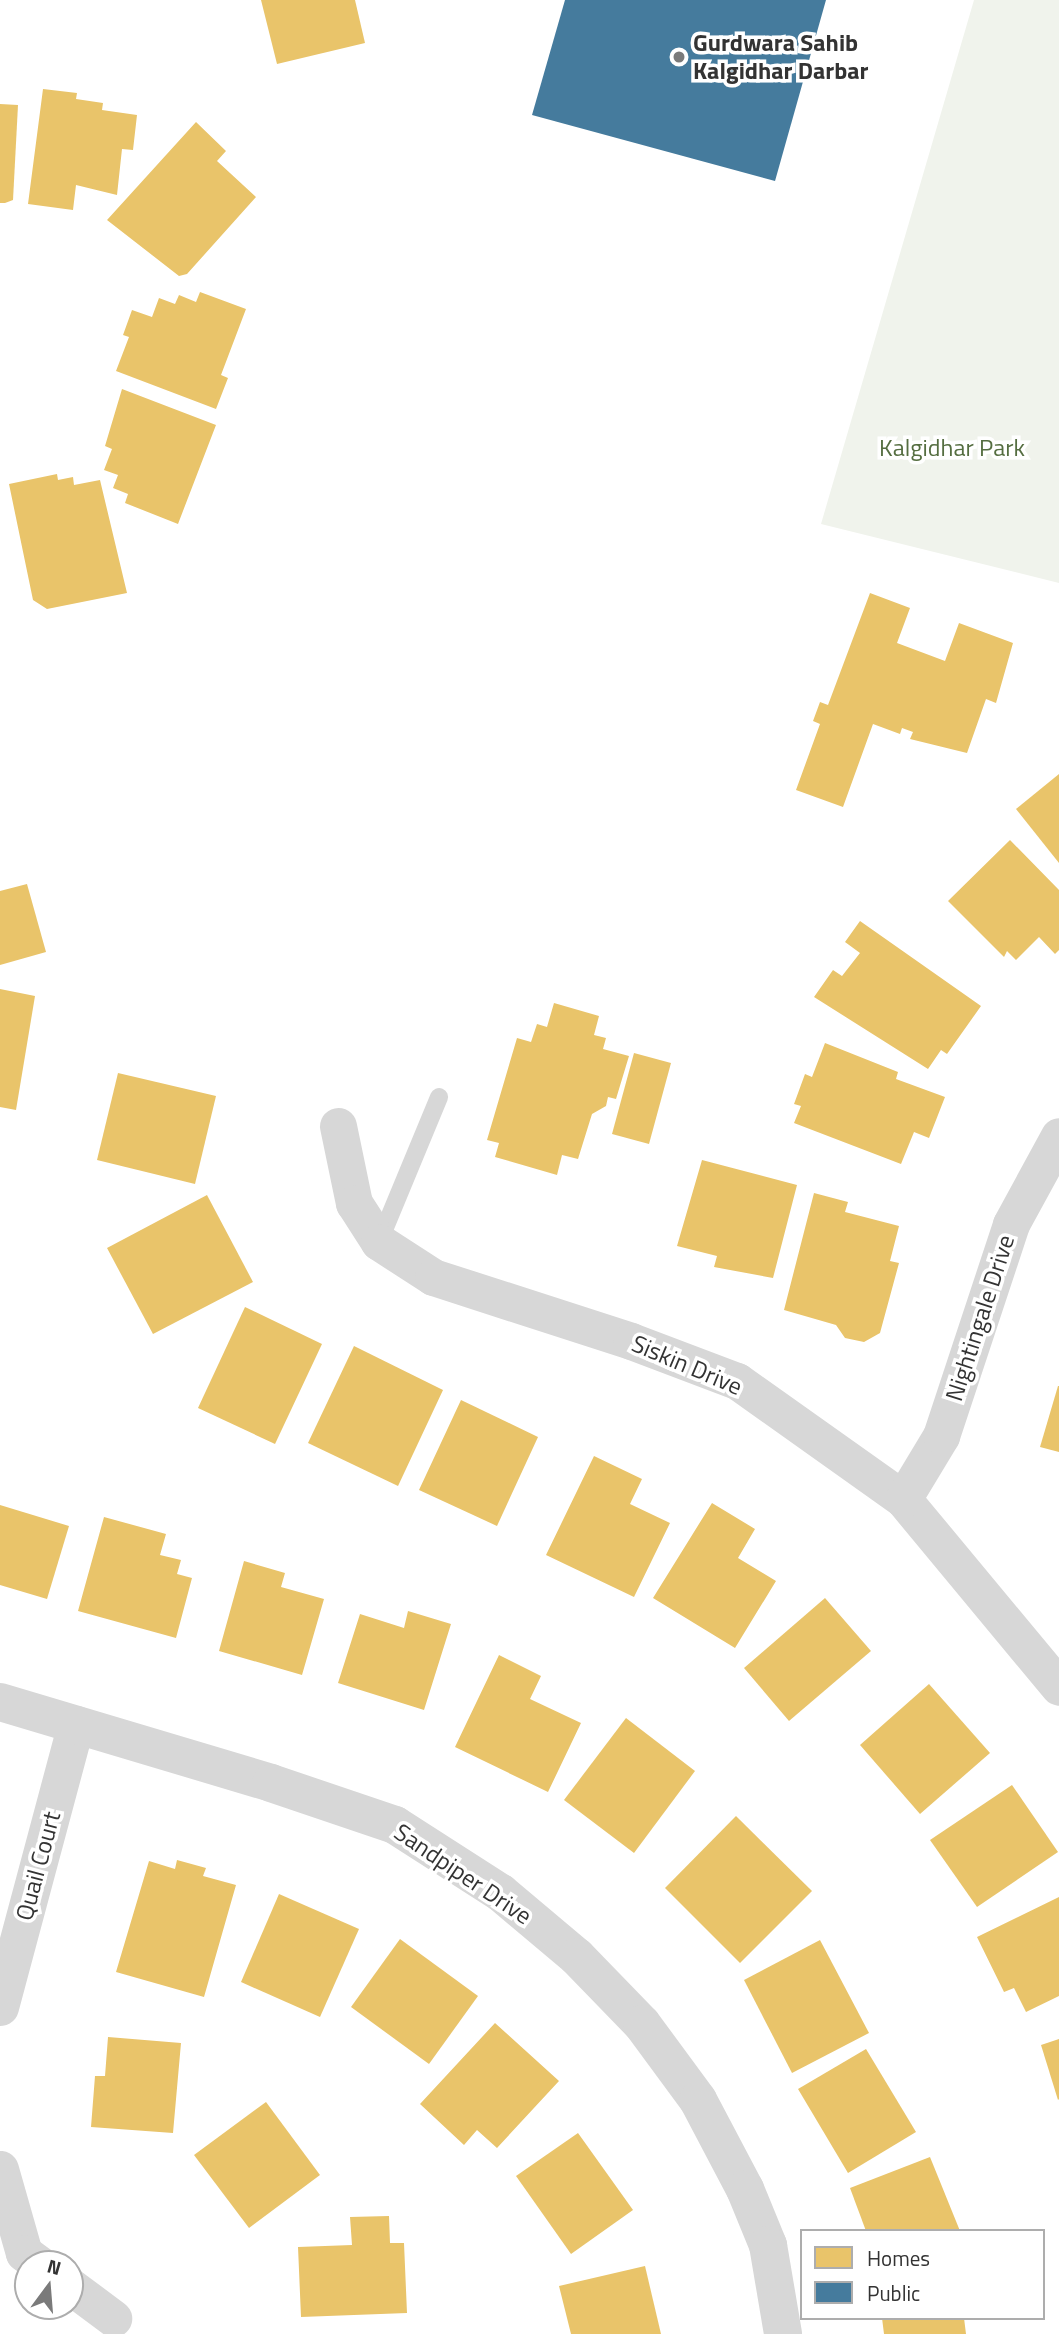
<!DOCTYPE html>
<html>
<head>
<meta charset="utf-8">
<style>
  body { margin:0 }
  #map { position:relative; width:1059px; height:2334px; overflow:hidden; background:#fff; font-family:"Titillium Web",sans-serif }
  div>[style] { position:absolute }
  .green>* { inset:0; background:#f0f3ec }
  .homes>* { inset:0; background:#e9c46a }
  .public>* { inset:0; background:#457b9d }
  .service>* { height:18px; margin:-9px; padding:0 9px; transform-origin:9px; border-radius:9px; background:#d7d7d7 }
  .minor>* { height:37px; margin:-18.5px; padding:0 18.5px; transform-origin:18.5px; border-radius:18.5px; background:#d7d7d7 }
  .tertiary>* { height:38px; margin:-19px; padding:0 19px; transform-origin:19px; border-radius:19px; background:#d7d7d7 }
  .dots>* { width:19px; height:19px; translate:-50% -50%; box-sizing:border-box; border:4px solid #fff; border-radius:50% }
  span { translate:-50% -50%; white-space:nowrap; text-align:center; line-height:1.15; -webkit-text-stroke:7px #fff; paint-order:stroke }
  .poi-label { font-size:24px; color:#333; font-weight:700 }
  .left { translate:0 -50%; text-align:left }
  .park-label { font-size:24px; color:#556e41 }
  .street-label { font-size:24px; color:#333 }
  .legend { position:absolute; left:800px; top:2229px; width:245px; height:91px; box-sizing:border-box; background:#fff; border:2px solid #adadad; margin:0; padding:9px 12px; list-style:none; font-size:21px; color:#333 }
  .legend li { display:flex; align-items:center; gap:14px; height:35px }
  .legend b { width:35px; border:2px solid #adadad }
  .north { position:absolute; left:14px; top:2250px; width:70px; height:70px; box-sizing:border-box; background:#fff; border:2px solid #adadad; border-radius:50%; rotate:16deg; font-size:19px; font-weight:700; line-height:28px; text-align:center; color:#333 }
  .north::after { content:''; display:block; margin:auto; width:24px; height:32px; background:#7a7a7a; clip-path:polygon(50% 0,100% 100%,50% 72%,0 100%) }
</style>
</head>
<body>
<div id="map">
  <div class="green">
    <i style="clip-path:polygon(974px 0,1059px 0,1059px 583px,821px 524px)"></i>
  </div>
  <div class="homes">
    <i style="clip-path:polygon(261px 0,355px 0,365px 43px,277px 64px)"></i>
    <i style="clip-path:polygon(43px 89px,77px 93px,76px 99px,103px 103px,102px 110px,137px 115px,133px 150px,122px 149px,117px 195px,76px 185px,73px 210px,28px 204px)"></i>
    <i style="clip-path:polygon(0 104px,18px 105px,13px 200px,5px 203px,0 203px)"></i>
    <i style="clip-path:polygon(196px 122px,226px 151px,217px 161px,256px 197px,187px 274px,179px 276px,107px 220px)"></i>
    <i style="clip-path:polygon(200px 292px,246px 309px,221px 375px,228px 378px,216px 409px,116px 371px,129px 337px,123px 335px,132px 310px,152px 317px,159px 298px,175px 304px,179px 295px,196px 302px)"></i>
    <i style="clip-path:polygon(122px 389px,216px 425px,178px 524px,125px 503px,128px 494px,113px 488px,118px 475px,104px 470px,112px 449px,105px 446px)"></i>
    <i style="clip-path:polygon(57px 474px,58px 480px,73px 477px,74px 485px,100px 480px,127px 593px,47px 609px,33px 600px,9px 484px)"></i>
    <i style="clip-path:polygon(870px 593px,910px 608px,897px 643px,945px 661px,959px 623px,1013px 643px,996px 703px,986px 699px,967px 753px,910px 739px,913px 732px,902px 728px,900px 734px,873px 724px,843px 807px,796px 790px,820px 724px,813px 721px,820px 702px,828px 705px)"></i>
    <i style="clip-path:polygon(1059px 774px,1059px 863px,1016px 809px)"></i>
    <i style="clip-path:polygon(1010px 840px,1059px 890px,1059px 950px,1055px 954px,1039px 937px,1016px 960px,1007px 951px,1004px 957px,948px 901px)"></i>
    <i style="clip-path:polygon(27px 884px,46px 952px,0 965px,0 891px)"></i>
    <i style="clip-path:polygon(860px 921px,981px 1006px,947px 1054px,941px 1050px,928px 1069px,814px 997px,833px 970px,842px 976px,860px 953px,845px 942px)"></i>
    <i style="clip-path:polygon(0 989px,35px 996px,16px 1110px,0 1107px)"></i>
    <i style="clip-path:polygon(554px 1003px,599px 1016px,594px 1035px,606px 1038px,603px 1049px,629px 1056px,616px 1099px,608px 1097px,606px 1106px,592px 1114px,578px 1159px,562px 1155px,557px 1175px,495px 1157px,499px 1143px,487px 1140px,517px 1038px,531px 1042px,537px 1024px,547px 1027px)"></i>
    <i style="clip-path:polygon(825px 1043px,898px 1072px,896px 1079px,945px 1097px,929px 1138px,914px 1132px,901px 1164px,794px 1123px,801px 1106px,794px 1104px,805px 1074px,812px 1077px)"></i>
    <i style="clip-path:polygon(634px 1053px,671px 1063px,649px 1144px,612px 1134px)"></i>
    <i style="clip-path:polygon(118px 1073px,216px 1096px,195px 1184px,97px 1160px)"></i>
    <i style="clip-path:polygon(702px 1160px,797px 1185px,773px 1278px,714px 1267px,717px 1256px,677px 1246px)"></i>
    <i style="clip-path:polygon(814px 1193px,848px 1202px,845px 1212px,899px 1226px,890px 1261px,899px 1263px,880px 1333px,864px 1342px,845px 1338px,836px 1325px,784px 1310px)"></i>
    <i style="clip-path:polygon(207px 1195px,253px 1282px,153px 1334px,107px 1248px)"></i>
    <i style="clip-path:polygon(245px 1307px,322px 1344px,275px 1444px,198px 1408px)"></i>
    <i style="clip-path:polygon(354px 1346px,443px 1390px,398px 1486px,308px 1443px)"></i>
    <i style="clip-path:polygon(1058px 1386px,1059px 1386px,1059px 1452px,1040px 1447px)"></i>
    <i style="clip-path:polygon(461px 1400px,538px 1437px,497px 1526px,419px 1490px)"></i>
    <i style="clip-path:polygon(594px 1456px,642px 1479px,630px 1504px,670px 1523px,634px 1597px,546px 1555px)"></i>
    <i style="clip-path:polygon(712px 1503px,755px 1529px,738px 1558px,776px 1581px,735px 1648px,653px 1598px)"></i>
    <i style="clip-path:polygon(0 1505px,69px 1526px,47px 1599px,0 1585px)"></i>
    <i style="clip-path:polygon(104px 1517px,166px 1534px,160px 1555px,181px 1560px,177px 1574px,192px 1578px,176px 1638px,78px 1611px)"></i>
    <i style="clip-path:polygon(244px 1561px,285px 1573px,281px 1587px,324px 1599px,302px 1675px,219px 1651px)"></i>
    <i style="clip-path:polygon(825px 1598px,871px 1651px,789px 1721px,744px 1668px)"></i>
    <i style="clip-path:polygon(408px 1611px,451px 1624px,424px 1710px,338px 1683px,360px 1614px,404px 1628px)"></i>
    <i style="clip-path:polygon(499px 1655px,541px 1676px,530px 1699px,581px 1723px,548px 1792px,455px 1747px)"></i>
    <i style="clip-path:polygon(929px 1684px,990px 1753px,920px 1814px,860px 1745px)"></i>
    <i style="clip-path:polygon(626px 1718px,695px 1771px,634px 1853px,564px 1800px)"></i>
    <i style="clip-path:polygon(1012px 1785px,1058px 1852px,977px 1907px,930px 1840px)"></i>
    <i style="clip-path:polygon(736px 1816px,812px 1891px,740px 1963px,665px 1888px)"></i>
    <i style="clip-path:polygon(177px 1860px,206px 1868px,203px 1876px,236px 1885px,204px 1997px,116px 1972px,149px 1861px,175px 1869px)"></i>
    <i style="clip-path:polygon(279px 1894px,359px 1929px,320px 2017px,241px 1982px)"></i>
    <i style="clip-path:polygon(1059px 1897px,1059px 1996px,1026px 2012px,1014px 1988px,1004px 1992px,977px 1937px)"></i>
    <i style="clip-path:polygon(400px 1939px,478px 1996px,429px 2064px,351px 2007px)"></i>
    <i style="clip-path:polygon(820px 1940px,869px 2033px,792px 2073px,744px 1980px)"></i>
    <i style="clip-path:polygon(495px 2023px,559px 2081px,497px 2148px,477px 2130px,464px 2145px,420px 2104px)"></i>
    <i style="clip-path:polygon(108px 2037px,181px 2043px,173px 2133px,91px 2127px,95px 2076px,105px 2076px)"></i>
    <i style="clip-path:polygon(1059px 2039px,1059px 2099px,1058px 2100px,1041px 2045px)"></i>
    <i style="clip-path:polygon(866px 2049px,916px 2132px,848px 2173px,798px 2089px)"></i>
    <i style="clip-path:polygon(266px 2102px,320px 2175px,249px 2228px,194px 2155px)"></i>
    <i style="clip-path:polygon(578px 2133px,633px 2210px,571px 2254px,516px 2176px)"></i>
    <i style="clip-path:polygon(930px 2157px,960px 2231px,866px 2231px,850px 2188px)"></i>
    <i style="clip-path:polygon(389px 2216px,390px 2243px,404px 2243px,407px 2313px,301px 2317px,298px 2247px,352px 2245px,350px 2217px)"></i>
    <i style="clip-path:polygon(645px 2266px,661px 2334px,571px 2334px,559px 2286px)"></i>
    <i style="clip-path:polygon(882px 2318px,964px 2318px,966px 2334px,884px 2334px)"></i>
  </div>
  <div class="public">
    <i style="clip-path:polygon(565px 0,826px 0,775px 181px,532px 115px)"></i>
  </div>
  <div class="service">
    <i style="left:379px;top:1242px;width:157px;rotate:-67.5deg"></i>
  </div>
  <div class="minor">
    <i style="left:338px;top:1126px;width:79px;rotate:78.3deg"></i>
    <i style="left:354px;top:1203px;width:46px;rotate:57.3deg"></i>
    <i style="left:379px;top:1242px;width:64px;rotate:32.9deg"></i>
    <i style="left:433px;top:1277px;width:208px;rotate:17.9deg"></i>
    <i style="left:631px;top:1341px;width:113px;rotate:20.7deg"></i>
    <i style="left:737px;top:1381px;width:204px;rotate:35.4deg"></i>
    <i style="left:903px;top:1499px;width:244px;rotate:50.3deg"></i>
    <i style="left:903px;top:1499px;width:74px;rotate:-58.9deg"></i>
    <i style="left:941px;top:1436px;width:223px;rotate:-71.7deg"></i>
    <i style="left:1011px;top:1224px;width:100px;rotate:-61.4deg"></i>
    <i style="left:0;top:2007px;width:293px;rotate:-75deg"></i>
    <i style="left:0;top:2169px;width:87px;rotate:74.1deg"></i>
    <i style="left:24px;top:2253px;width:19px;rotate:36deg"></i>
    <i style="left:70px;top:2286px;width:54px;rotate:36.7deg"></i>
  </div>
  <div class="tertiary">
    <i style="left:0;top:1702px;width:283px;rotate:16.6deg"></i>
    <i style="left:271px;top:1783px;width:131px;rotate:18.7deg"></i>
    <i style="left:395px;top:1825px;width:126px;rotate:32.7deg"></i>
    <i style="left:501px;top:1893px;width:99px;rotate:40.1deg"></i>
    <i style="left:577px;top:1957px;width:93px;rotate:45.9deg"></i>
    <i style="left:642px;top:2024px;width:94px;rotate:53.6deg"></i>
    <i style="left:698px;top:2100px;width:101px;rotate:62.2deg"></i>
    <i style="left:745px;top:2189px;width:61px;rotate:67.7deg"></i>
    <i style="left:768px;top:2245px;width:90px;rotate:80.4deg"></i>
  </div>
  <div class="dots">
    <i style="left:679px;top:57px;background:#7a7a7a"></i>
  </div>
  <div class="poi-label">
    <span class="left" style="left:693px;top:57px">Gurdwara Sahib<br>Kalgidhar Darbar</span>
  </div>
  <div class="park-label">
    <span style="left:952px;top:448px">Kalgidhar Park</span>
  </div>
  <div class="street-label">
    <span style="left:980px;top:1318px;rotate:-72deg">Nightingale Drive</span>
    <span style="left:687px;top:1365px;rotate:23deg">Siskin Drive</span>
    <span style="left:38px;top:1866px;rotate:-75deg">Quail Court</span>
    <span style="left:463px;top:1874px;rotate:34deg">Sandpiper Drive</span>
  </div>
  <ul class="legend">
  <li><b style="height:19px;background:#e9c46a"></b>Homes</li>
  <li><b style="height:19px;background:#457b9d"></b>Public</li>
  </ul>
  <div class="north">N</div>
</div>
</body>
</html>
